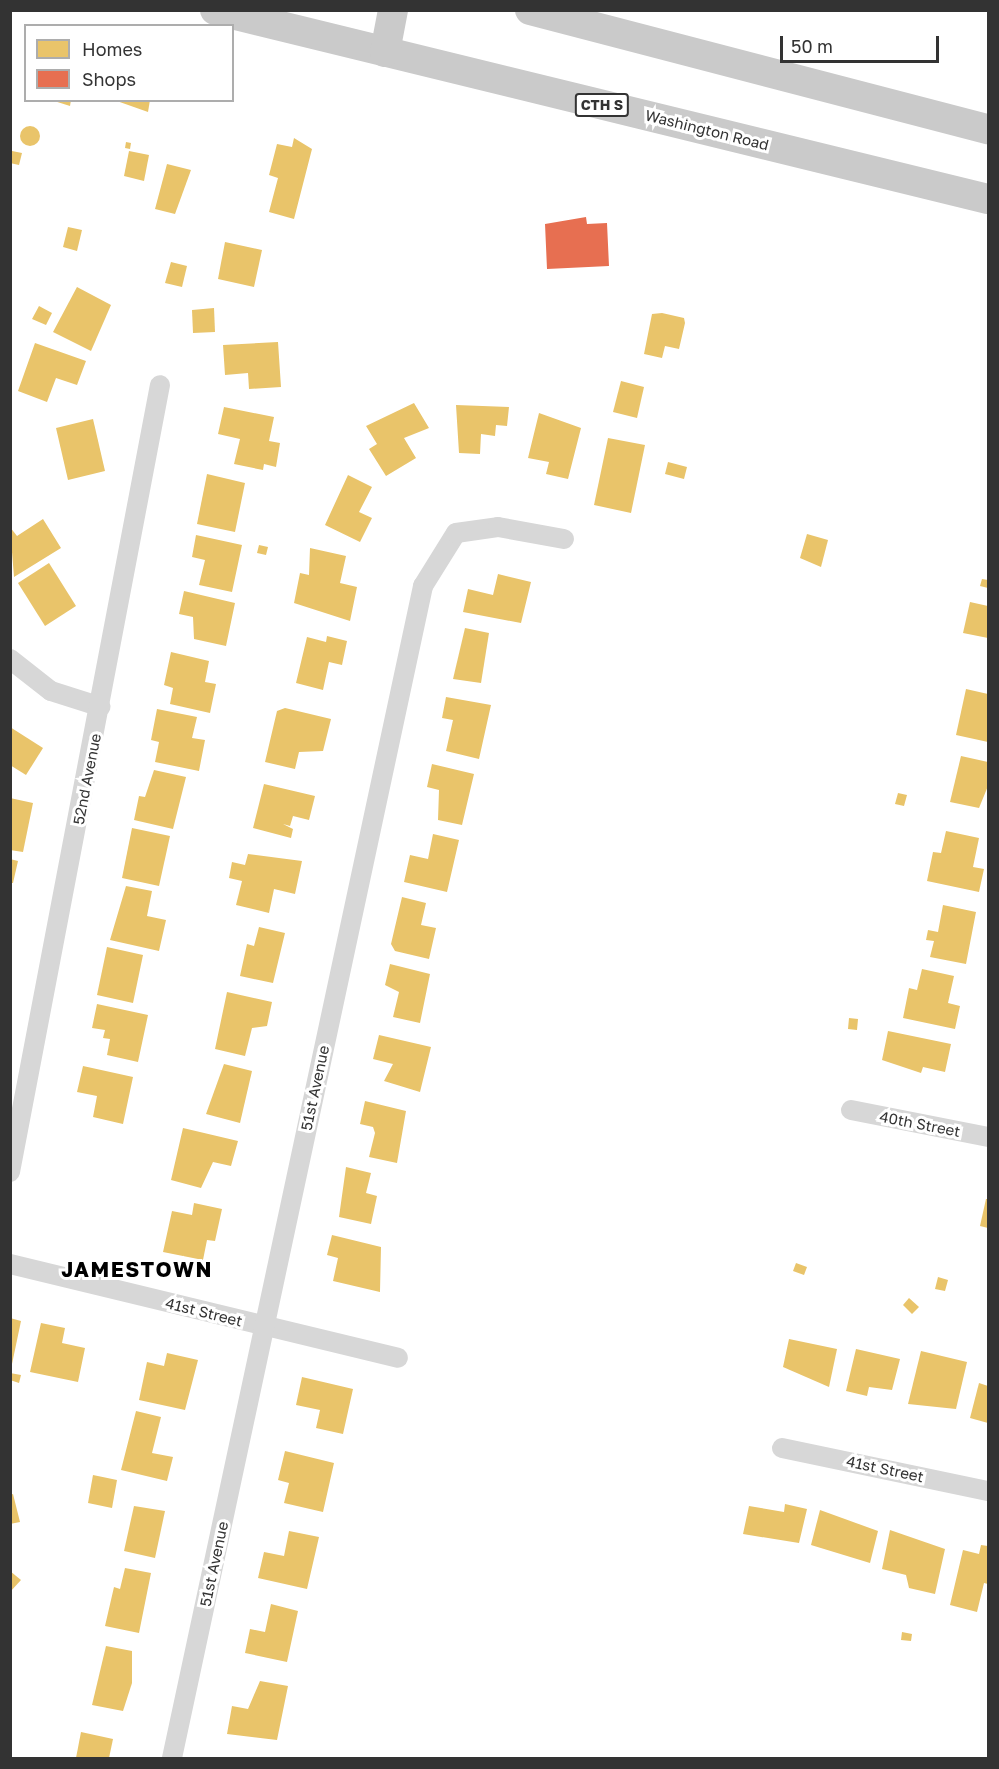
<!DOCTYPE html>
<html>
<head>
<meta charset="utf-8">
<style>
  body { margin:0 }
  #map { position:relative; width:999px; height:1769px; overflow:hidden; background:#fff; font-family:"Golos Text",sans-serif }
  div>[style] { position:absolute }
  .homes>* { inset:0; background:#e9c46a }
  .round { border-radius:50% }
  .shops>* { inset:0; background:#e76f51 }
  .street>* { height:20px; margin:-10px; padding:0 10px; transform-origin:10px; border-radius:10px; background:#d7d7d7 }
  .primary>* { height:30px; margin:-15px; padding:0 15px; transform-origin:15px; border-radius:15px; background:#cacaca }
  span { translate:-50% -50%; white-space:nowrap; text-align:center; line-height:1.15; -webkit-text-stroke:6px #fff; paint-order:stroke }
  .shield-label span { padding:2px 4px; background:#fff; border:2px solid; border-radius:4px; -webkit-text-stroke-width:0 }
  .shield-label { font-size:14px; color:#333; font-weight:700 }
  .street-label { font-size:15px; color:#333 }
  .district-label { font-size:21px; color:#000; font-weight:700; letter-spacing:1.5px }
  .frame { position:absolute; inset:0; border:12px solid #333; pointer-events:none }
  .legend { position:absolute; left:24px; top:24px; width:210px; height:78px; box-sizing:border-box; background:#fff; border:2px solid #adadad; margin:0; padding:8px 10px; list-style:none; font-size:18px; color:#333 }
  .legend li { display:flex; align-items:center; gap:12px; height:30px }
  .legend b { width:30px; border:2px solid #adadad }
  .scale { position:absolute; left:780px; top:36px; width:159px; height:27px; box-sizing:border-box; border:3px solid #333; border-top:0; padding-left:8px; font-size:18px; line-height:21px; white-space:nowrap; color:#333; -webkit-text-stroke:4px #fff; paint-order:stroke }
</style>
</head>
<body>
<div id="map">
  <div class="homes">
    <i style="clip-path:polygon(51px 100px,71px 100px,70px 106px)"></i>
    <i style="clip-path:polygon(114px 100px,150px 100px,148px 112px)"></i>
    <i class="round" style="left:20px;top:126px;width:20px;height:20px"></i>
    <i style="clip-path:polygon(294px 138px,312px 149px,294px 219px,269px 212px,278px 178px,269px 175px,277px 144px,292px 147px)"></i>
    <i style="clip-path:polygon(126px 142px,131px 143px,130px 149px,125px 148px)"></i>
    <i style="clip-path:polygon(12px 151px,22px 153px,19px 165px,10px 163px)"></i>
    <i style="clip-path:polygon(129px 151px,149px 155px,144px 181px,124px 176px)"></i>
    <i style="clip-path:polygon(167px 164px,191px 170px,175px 214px,155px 209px)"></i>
    <i style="clip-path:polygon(68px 227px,82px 230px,77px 251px,63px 247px)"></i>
    <i style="clip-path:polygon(225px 242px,262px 250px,254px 287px,218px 279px)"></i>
    <i style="clip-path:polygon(171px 262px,187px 266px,182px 287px,165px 283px)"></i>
    <i style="clip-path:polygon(77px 287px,111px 305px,91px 351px,53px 332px)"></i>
    <i style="clip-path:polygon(39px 306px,52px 313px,46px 325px,32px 319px)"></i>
    <i style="clip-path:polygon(214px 308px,215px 332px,193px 333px,192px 310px)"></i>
    <i style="clip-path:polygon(662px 313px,684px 318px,685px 323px,679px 349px,665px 346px,662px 358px,644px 354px,652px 314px)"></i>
    <i style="clip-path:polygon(278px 342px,281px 387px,249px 389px,248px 373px,225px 375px,223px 345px)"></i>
    <i style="clip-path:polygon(35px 343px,86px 361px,77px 385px,56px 378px,47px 402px,18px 391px)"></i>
    <i style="clip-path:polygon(621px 381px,644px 387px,637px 418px,613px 412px)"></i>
    <i style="clip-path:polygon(414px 403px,429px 428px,404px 438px,416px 458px,386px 476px,369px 449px,377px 444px,366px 426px)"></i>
    <i style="clip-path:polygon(456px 405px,509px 407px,507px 426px,496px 425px,495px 436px,481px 434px,480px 454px,459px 453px)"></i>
    <i style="clip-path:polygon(224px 407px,274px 417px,269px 441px,280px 443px,276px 467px,264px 464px,263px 470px,234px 464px,240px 439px,218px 434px)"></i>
    <i style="clip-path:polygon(539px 413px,581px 428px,568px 479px,546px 474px,549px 462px,528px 458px)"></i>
    <i style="clip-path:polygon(93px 419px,105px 471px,68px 480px,56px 428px)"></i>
    <i style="clip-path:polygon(608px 438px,645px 445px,631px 513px,594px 505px)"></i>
    <i style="clip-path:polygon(668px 462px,687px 467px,684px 479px,665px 474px)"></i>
    <i style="clip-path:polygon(207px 474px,245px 483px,235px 532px,197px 524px)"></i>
    <i style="clip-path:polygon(348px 475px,372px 487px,359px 512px,372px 518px,360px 542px,325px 525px)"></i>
    <i style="clip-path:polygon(43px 519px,61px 548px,14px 577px,10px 527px,17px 536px)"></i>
    <i style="clip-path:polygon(807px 534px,828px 540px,821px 567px,800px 558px)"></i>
    <i style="clip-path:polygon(196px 535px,242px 545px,232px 592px,199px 585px,205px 560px,192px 557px)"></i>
    <i style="clip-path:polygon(259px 545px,268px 547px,266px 555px,257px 553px)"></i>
    <i style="clip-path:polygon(310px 548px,346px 556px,340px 583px,357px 587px,350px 621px,294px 603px,300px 573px,309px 575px)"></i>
    <i style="clip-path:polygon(49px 563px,76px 606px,45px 626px,18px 583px)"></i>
    <i style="clip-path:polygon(498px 574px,531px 582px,521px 623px,463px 612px,468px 589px,493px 595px)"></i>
    <i style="clip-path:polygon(982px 579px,988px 580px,988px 588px,980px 586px)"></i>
    <i style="clip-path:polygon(184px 591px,235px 603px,226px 646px,194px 639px,193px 617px,179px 614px)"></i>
    <i style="clip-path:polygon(970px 602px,988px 606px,988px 638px,963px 633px)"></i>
    <i style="clip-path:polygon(465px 628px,489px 633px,481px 683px,453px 679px)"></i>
    <i style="clip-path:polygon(327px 636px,347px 641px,342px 665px,329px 662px,323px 690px,296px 683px,307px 637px,326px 642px)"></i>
    <i style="clip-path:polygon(171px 652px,209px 661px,205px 682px,216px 684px,210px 713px,170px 704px,173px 688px,164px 685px)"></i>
    <i style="clip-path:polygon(966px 689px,988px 694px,988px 742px,956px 735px)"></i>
    <i style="clip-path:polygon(446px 697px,491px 705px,479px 759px,446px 751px,453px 720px,442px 718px)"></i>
    <i style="clip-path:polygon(285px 708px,331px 719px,323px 751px,299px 752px,295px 769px,265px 762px,277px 711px)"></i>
    <i style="clip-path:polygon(157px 709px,197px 717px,192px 738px,205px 740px,199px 771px,155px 762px,159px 742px,151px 740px)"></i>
    <i style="clip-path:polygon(10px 727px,43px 748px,26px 775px,10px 765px)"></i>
    <i style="clip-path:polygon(961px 756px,988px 762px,988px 786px,979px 808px,950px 802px)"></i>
    <i style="clip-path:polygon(432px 764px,474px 774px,462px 825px,438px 820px,439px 790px,427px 787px)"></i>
    <i style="clip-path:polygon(154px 770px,186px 777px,173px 829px,134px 820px,139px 796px,145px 797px)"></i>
    <i style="clip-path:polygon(264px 784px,315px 796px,309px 820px,293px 816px,290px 826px,283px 824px,293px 829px,291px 838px,253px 828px)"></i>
    <i style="clip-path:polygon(898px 793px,907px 795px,904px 806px,895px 804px)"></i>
    <i style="clip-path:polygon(10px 798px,33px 803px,23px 852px,10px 850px)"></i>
    <i style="clip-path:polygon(132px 828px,170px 836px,159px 886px,122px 878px)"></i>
    <i style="clip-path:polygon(946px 831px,979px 838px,973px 867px,984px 869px,979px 892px,927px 881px,933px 852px,941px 853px)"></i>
    <i style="clip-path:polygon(433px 834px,459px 840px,447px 892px,404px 882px,410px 855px,428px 859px)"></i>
    <i style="clip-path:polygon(248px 854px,302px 861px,295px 894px,274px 889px,269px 913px,236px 905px,242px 881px,229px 878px,232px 862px,245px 865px)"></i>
    <i style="clip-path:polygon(10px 859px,18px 861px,13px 883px,10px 883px)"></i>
    <i style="clip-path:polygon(126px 886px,152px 891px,147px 916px,166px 920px,159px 951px,110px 940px)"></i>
    <i style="clip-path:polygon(402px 897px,426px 903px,421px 925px,436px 928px,429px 959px,395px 951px,391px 944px)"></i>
    <i style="clip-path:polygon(943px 905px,976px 912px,966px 964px,930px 957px,934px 941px,926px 940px,928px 930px,938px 932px)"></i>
    <i style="clip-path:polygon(259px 927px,285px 933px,273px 983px,240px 976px,247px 944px,254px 946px)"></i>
    <i style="clip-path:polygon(107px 947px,143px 955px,133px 1003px,97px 995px)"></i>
    <i style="clip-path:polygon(390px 964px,430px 974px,420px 1023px,393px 1017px,399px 992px,385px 985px)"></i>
    <i style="clip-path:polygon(922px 969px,954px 976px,948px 1003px,960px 1006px,955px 1029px,903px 1018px,909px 988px,917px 990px)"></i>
    <i style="clip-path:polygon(227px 992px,272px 1002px,267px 1026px,252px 1028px,245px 1056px,215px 1049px)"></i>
    <i style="clip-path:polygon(97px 1004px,148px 1015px,138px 1062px,107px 1055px,110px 1039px,103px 1038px,105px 1030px,92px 1028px)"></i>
    <i style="clip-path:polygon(849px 1018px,858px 1019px,857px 1030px,848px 1029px)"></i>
    <i style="clip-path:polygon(888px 1031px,951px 1044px,945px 1072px,923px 1067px,921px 1073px,882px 1060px)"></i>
    <i style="clip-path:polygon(379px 1035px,431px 1047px,420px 1092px,384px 1081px,393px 1064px,373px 1059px)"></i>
    <i style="clip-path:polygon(224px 1064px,252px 1071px,240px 1123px,206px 1114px)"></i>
    <i style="clip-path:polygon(83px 1066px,133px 1077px,123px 1124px,93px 1117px,97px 1096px,77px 1092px)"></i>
    <i style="clip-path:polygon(365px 1101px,406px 1111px,397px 1163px,369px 1157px,375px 1133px,373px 1127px,360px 1124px)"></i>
    <i style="clip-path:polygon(183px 1128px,238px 1141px,231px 1166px,213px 1162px,201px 1188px,171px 1180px)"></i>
    <i style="clip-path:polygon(346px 1167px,371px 1173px,366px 1193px,377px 1196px,371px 1224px,339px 1217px)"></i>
    <i style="clip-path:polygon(986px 1199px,988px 1199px,988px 1228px,980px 1226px)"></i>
    <i style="clip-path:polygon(194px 1203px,222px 1209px,215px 1241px,207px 1240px,203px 1260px,163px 1252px,172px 1211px,192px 1215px)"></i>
    <i style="clip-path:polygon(332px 1235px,381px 1247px,380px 1292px,333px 1281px,338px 1258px,327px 1255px)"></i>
    <i style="clip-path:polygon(796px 1263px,807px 1267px,804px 1275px,793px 1271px)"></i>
    <i style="clip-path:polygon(938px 1277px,948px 1280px,945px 1291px,935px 1289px)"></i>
    <i style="clip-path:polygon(909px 1298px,919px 1307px,912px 1314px,903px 1305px)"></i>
    <i style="clip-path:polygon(10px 1318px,21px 1321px,12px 1364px,10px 1364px)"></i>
    <i style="clip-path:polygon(41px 1323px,65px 1328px,62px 1343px,85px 1348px,78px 1382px,30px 1372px)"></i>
    <i style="clip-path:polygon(789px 1339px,837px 1349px,829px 1387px,783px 1367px)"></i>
    <i style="clip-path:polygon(856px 1349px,900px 1359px,892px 1390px,869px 1387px,867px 1396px,846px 1391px)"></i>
    <i style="clip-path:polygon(921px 1351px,967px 1362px,956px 1409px,908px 1404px)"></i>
    <i style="clip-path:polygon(167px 1353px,198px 1360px,185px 1410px,139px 1400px,147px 1362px,164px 1366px)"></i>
    <i style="clip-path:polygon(10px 1373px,21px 1375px,19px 1383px,10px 1380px)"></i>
    <i style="clip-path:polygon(302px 1377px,353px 1389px,343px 1434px,316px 1428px,320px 1410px,296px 1405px)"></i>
    <i style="clip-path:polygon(979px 1383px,988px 1386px,988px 1423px,970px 1418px)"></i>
    <i style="clip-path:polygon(136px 1411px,161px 1417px,152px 1453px,173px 1457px,167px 1481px,121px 1470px)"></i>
    <i style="clip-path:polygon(285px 1451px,334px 1463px,323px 1512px,284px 1503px,289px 1483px,278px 1480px)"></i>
    <i style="clip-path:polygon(93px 1475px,117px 1480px,112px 1508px,88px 1503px)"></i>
    <i style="clip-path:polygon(13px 1494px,20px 1522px,10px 1524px,10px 1495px)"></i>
    <i style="clip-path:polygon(785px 1504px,807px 1509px,799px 1543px,743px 1534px,749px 1506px,784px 1512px)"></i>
    <i style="clip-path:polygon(134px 1506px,165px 1511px,155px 1558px,124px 1551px)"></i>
    <i style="clip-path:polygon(820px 1510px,878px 1531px,870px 1563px,811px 1545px)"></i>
    <i style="clip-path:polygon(890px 1530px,945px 1549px,935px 1594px,909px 1588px,906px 1575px,882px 1569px)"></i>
    <i style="clip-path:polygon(289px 1531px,319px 1537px,307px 1589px,258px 1578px,264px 1552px,284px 1556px)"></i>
    <i style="clip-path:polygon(981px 1545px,988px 1546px,988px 1584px,984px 1583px,977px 1612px,950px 1605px,963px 1550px,979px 1554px)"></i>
    <i style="clip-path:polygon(125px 1568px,151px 1573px,139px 1633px,105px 1626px,114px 1587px,120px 1589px)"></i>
    <i style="clip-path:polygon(10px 1571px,21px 1580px,10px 1592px)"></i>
    <i style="clip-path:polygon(271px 1604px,298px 1611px,287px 1662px,245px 1653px,250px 1629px,265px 1632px)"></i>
    <i style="clip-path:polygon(902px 1632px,912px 1634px,911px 1641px,901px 1640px)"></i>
    <i style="clip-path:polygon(106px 1646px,132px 1651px,132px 1683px,123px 1711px,92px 1705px)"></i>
    <i style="clip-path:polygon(260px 1681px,288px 1686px,277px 1740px,227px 1734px,232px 1706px,248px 1709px)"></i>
    <i style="clip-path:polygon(81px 1732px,113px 1739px,109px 1758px,76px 1758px)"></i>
  </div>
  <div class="shops">
    <i style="clip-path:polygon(586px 217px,587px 224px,607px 223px,609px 266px,547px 269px,545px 224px)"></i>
  </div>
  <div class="street">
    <i style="left:10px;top:659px;width:52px;rotate:38deg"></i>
    <i style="left:51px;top:691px;width:52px;rotate:17.7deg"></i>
    <i style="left:851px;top:1110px;width:140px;rotate:11.1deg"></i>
    <i style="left:10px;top:1172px;width:801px;rotate:-79.21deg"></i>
    <i style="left:10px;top:1264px;width:399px;rotate:13.6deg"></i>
    <i style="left:782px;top:1448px;width:210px;rotate:11.8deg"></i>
    <i style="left:172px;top:1758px;width:1199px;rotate:-77.91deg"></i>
    <i style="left:423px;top:586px;width:62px;rotate:-58.1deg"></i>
    <i style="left:456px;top:533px;width:42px;rotate:-8.1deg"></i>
    <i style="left:498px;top:527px;width:67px;rotate:10.3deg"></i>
  </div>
  <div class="primary">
    <i style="left:215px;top:10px;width:796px;rotate:13.74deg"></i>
    <i style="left:530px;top:10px;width:473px;rotate:14.6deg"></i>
    <i style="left:385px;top:52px;width:43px;rotate:-79.2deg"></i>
  </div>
  <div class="shield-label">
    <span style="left:602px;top:105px">CTH S</span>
  </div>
  <div class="street-label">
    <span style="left:707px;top:130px;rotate:14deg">Washington Road</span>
    <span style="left:87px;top:779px;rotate:-79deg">52nd Avenue</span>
    <span style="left:315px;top:1088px;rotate:-78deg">51st Avenue</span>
    <span style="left:920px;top:1124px;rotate:11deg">40th Street</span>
    <span style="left:204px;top:1312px;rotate:14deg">41st Street</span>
    <span style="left:885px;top:1469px;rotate:12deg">41st Street</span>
    <span style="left:214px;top:1564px;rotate:-78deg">51st Avenue</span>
  </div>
  <div class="district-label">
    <span style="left:137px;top:1269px">JAMESTOWN</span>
  </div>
  <div class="frame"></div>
  <ul class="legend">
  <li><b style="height:16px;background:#e9c46a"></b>Homes</li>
  <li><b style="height:16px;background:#e76f51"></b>Shops</li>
  </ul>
  <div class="scale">50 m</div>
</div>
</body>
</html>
